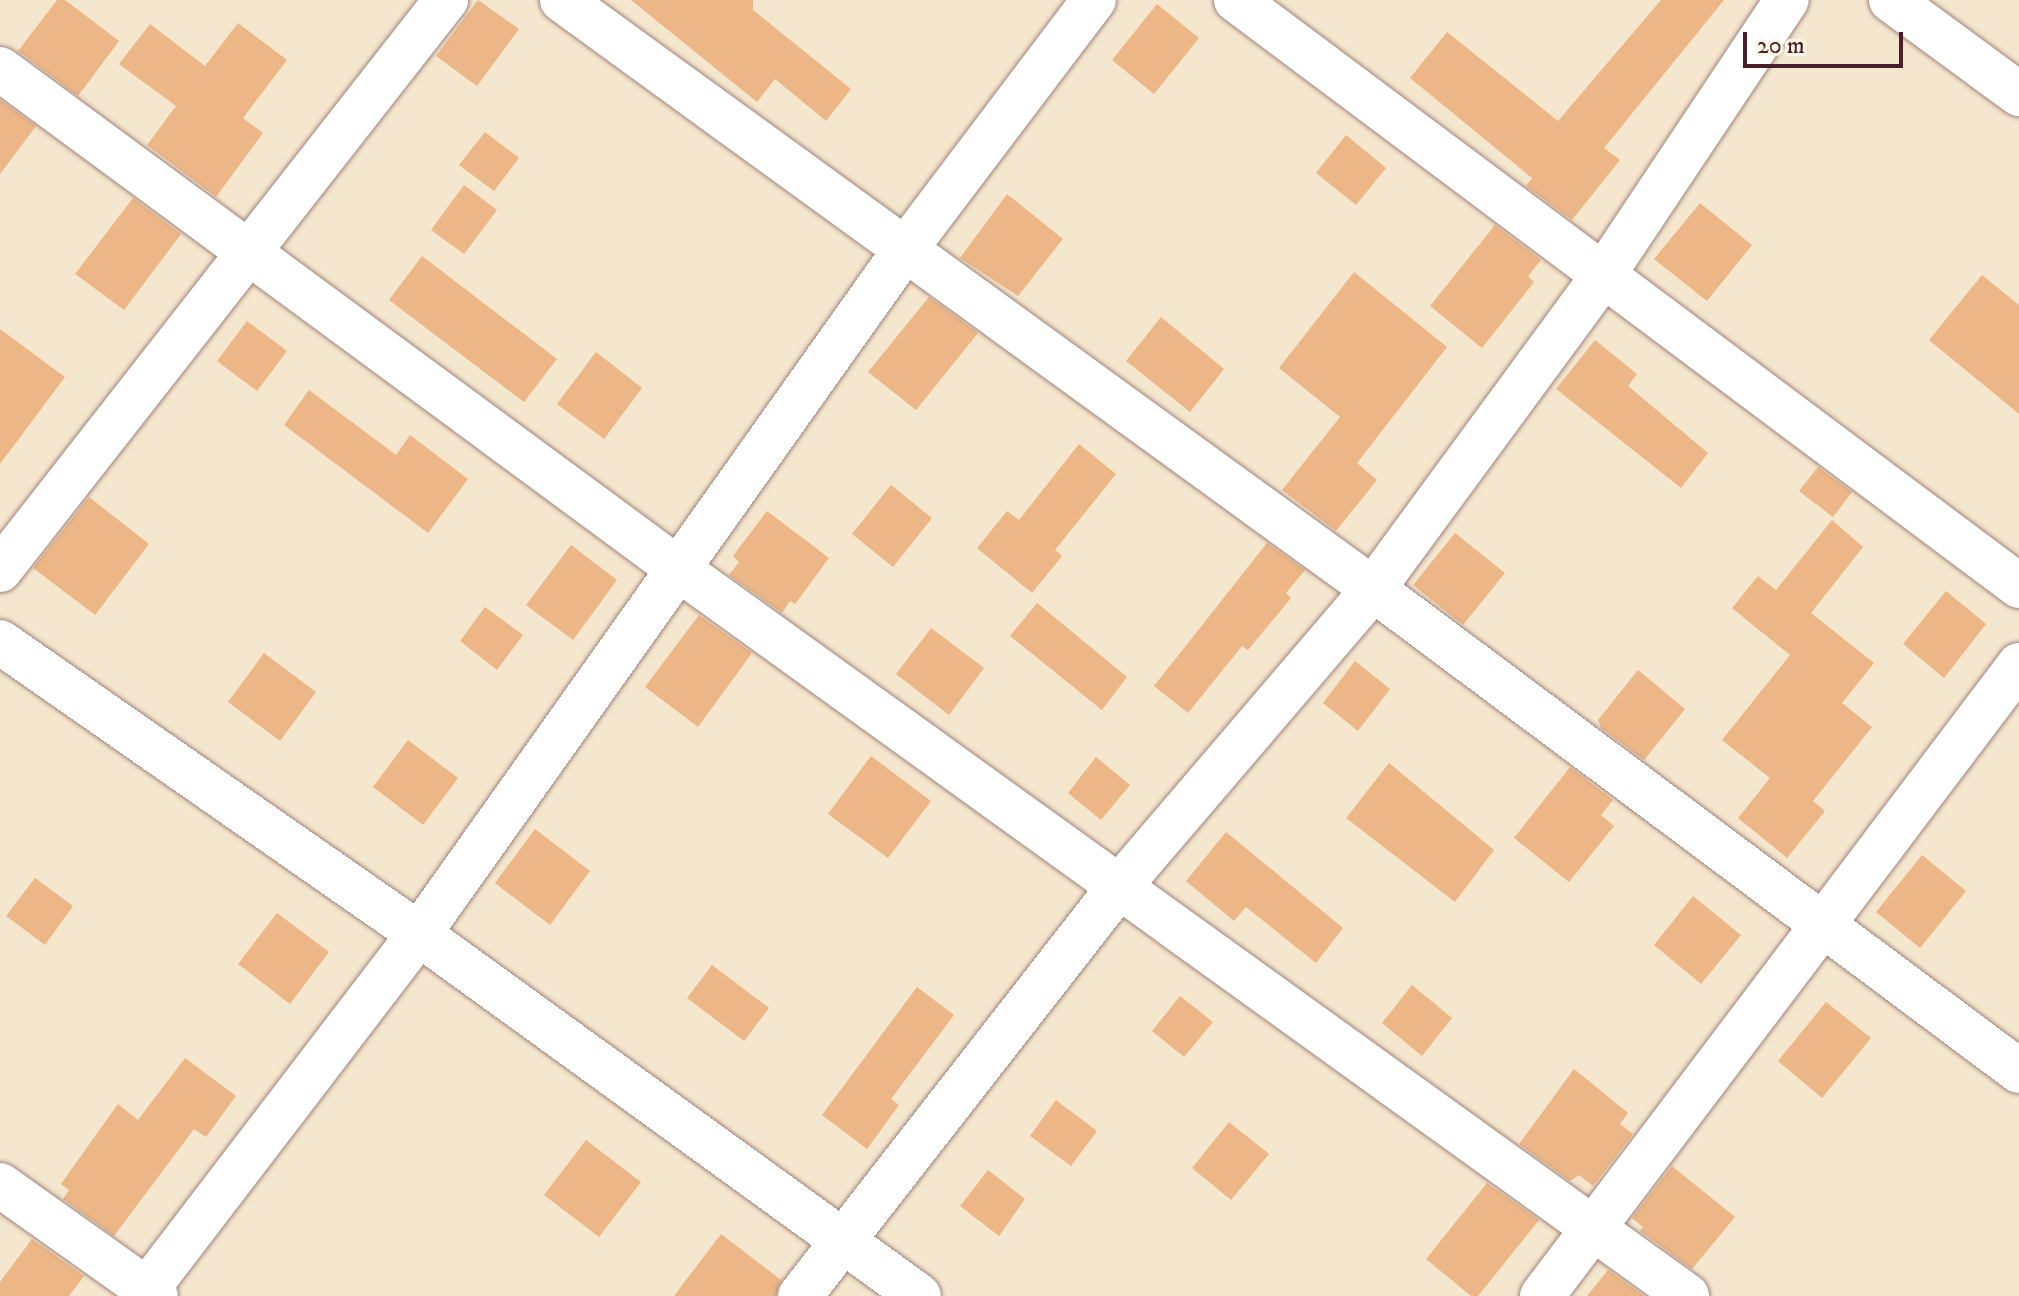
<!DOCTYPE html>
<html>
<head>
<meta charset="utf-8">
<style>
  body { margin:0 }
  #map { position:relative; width:2019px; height:1296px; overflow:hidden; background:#f5e7ce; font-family:"IM FELL DW Pica",serif }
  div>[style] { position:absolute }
  .building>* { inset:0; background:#ecb686 }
  .roads { filter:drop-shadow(0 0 2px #a0837c) drop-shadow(0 0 2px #a0837c) }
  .street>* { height:44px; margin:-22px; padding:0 22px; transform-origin:22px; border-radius:22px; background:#fff }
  span { translate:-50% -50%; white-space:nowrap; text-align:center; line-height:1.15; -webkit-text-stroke:7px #fcf5e5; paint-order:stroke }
  .scale { position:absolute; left:1743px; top:32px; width:160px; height:36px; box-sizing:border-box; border:4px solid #4a1f2b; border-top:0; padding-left:10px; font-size:24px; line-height:28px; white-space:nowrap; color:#4a1f2b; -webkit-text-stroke:6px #fcf5e5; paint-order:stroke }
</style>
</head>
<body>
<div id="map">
  <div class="building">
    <i style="clip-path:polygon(57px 0,65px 0,119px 41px,78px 96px,18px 51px)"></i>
    <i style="clip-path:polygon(478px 0,519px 29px,477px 86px,436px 56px)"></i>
    <i style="clip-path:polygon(631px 0,753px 0,753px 10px,851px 89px,826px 121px,775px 79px,757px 102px)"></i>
    <i style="clip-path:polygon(1661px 0,1724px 0,1604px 148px,1620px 160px,1572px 220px,1526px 186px,1532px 178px,1410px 78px,1447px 32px,1558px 121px)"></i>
    <i style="clip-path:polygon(1157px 4px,1199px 38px,1154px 94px,1112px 60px)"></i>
    <i style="clip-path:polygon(238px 23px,287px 60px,243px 118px,263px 133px,216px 197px,147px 145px,176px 106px,119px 64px,150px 24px,205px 66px)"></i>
    <i style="clip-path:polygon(0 100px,36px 126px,0 174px)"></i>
    <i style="clip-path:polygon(485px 132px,519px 158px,494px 191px,459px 165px)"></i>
    <i style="clip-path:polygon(1346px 135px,1386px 168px,1356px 205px,1316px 173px)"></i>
    <i style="clip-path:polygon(464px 185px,497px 210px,464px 254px,431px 230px)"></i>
    <i style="clip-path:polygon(1007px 194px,1063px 239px,1018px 296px,960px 258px)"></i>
    <i style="clip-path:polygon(133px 198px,181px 234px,124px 310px,75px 274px)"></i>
    <i style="clip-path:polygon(1700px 203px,1752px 245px,1707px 301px,1654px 259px)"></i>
    <i style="clip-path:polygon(1495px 225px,1541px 260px,1528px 276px,1534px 282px,1482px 348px,1430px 306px)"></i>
    <i style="clip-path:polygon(422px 256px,557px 359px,524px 402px,389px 300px)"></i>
    <i style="clip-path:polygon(1354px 272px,1447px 347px,1357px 463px,1377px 480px,1336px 531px,1282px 490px,1340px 417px,1279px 368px)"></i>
    <i style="clip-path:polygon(1982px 275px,2019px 305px,2019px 414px,1929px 340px)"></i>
    <i style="clip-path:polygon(929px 297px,978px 333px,916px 410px,868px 372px)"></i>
    <i style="clip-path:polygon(1161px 317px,1224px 369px,1190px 412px,1126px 361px)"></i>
    <i style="clip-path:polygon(247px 321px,287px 351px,257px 391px,217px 361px)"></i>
    <i style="clip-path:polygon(0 329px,65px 377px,0 464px)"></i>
    <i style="clip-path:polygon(1595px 340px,1637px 374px,1628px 386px,1708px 453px,1681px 488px,1556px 389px)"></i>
    <i style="clip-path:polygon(596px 352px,642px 388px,604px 439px,557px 404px)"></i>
    <i style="clip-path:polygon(309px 390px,396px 455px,410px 435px,468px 479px,428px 533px,284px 425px)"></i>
    <i style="clip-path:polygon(1079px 444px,1116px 474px,1055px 550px,1062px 556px,1032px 593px,977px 548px,1007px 511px,1019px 520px)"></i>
    <i style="clip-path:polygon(1818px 467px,1852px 492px,1833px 517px,1799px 491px)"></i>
    <i style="clip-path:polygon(891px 485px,932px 518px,893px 567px,852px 534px)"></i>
    <i style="clip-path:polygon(89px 497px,149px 544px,95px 615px,33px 568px)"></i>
    <i style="clip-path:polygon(767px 511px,829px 558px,795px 604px,790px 601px,782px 613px,729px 575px,739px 562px,733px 556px)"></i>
    <i style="clip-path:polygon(1832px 520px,1863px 547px,1811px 613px,1874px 663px,1842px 703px,1872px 727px,1813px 801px,1825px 811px,1787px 858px,1738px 818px,1770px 778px,1722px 740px,1790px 655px,1732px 608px,1758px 576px,1776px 590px)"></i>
    <i style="clip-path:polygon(1455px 533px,1505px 573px,1463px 625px,1413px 585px)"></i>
    <i style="clip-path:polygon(1267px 543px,1305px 570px,1286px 593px,1291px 598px,1248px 650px,1242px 646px,1188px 713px,1154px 686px)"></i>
    <i style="clip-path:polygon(571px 545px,617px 580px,573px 640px,526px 605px)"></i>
    <i style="clip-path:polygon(1946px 591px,1986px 624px,1944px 678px,1903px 644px)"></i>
    <i style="clip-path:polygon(1037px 603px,1127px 677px,1102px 710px,1010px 636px)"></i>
    <i style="clip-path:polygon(485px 607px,523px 635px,497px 670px,460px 641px)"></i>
    <i style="clip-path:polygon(699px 615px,752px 653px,698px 727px,645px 687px)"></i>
    <i style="clip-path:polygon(931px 628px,984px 668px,949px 715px,896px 674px)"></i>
    <i style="clip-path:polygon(264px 653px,316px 692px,280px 741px,228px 702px)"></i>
    <i style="clip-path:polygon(1355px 661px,1390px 689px,1358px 731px,1323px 703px)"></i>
    <i style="clip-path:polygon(1638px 670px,1685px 709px,1644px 760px,1601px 728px,1598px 720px)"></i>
    <i style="clip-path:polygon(408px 740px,458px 778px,423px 825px,373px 787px)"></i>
    <i style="clip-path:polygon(871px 756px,931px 801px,888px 858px,828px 814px)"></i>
    <i style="clip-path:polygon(1096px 757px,1130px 785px,1101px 820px,1068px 793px)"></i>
    <i style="clip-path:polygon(1389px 763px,1494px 850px,1455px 902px,1346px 818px)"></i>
    <i style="clip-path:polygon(1570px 767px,1613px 800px,1601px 815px,1614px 826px,1569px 882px,1514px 838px)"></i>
    <i style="clip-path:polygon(535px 829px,590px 871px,550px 925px,495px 883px)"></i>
    <i style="clip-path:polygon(1226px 832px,1343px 928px,1316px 963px,1246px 907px,1234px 921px,1186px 881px)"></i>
    <i style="clip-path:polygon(1922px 855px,1966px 891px,1920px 948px,1876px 912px)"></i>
    <i style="clip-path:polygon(35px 878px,73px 906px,45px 945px,6px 916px)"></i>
    <i style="clip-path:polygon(1693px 896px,1741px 935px,1701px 984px,1654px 945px)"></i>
    <i style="clip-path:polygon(277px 913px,329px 952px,290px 1004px,238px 964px)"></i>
    <i style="clip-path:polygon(712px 965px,769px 1008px,744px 1041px,687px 998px)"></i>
    <i style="clip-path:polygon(1412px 985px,1452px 1018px,1422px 1056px,1382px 1023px)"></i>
    <i style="clip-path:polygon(917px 987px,954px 1015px,891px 1099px,899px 1105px,867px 1149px,822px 1115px)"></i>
    <i style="clip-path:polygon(1180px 996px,1213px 1022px,1184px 1057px,1152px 1031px)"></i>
    <i style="clip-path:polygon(1826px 1002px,1871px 1038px,1822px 1098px,1778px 1061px)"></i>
    <i style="clip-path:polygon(185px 1058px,236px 1096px,206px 1137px,194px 1129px,114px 1236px,63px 1199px,69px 1190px,61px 1184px,118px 1104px,138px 1120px)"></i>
    <i style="clip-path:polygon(1574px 1069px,1628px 1113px,1620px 1124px,1633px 1134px,1593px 1186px,1579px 1175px,1570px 1181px,1519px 1144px)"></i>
    <i style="clip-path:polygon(1056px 1100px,1097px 1131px,1071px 1166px,1030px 1136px)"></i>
    <i style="clip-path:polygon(1229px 1122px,1269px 1154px,1231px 1200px,1192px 1168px)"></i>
    <i style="clip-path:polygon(586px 1140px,641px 1182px,599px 1237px,544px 1195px)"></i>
    <i style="clip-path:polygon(1672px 1166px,1735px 1217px,1692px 1269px,1640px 1231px,1643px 1227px,1632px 1218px)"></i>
    <i style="clip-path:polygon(988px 1170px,1025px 1199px,999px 1236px,960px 1206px)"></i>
    <i style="clip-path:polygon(1487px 1183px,1539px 1220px,1478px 1296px,1471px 1296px,1426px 1259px)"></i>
    <i style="clip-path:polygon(721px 1234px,781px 1280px,776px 1296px,674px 1296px)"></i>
    <i style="clip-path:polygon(32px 1239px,84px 1276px,69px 1296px,0 1296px,0 1282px)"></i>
    <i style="clip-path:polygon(1608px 1270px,1644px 1296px,1587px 1296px)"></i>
  </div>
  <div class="roads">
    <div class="street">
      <i style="left:562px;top:0;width:1002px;rotate:35.99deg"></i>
      <i style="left:1373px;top:589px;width:806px;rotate:36.73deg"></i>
      <i style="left:1236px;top:0;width:978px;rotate:36.81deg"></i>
      <i style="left:1891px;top:0;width:159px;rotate:36.3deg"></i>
      <i style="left:0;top:69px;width:841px;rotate:36.39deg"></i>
      <i style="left:677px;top:568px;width:1245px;rotate:35.78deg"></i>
      <i style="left:0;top:570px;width:724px;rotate:-51.96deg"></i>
      <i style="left:0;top:642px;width:511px;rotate:34.87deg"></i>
      <i style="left:419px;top:934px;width:617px;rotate:35.9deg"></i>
      <i style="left:0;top:1185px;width:191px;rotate:35.4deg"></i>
      <i style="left:142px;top:1296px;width:456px;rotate:-52.6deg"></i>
      <i style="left:419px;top:934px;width:838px;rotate:-54.62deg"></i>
      <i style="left:904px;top:251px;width:315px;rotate:-52.9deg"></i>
      <i style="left:800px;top:1296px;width:517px;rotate:-52.07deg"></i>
      <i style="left:1118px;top:888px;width:393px;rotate:-49.5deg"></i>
      <i style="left:1373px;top:589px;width:387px;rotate:-53.7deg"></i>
      <i style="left:1602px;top:277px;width:333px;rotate:-56.3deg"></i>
      <i style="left:1542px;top:1296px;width:791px;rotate:-52.91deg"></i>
    </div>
  </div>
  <div class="scale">20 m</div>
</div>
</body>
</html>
